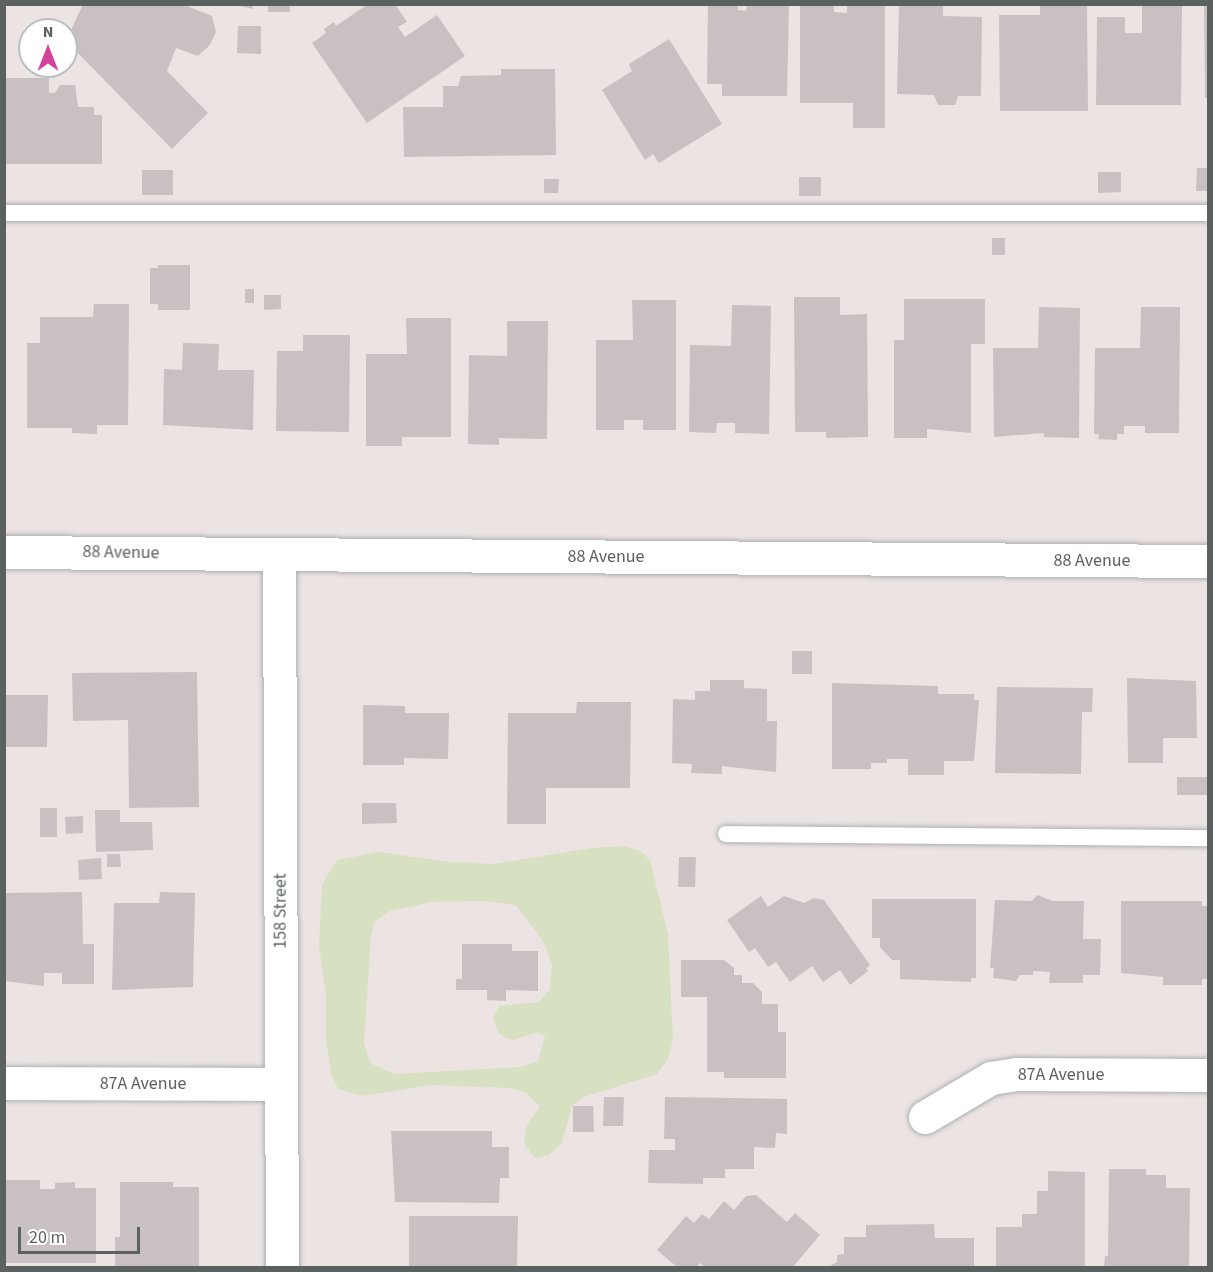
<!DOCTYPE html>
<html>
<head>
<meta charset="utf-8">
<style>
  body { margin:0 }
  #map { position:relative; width:1213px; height:1272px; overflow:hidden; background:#ece3e3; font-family:"Source Sans 3",sans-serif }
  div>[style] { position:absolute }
  .green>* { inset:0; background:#d7e1c2 }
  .building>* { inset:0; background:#c9c1c1 }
  .roads { filter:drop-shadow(0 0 2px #acb1b1) drop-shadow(0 0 2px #acb1b1) }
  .lane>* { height:16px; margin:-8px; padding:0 8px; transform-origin:8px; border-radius:8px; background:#fff }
  .street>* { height:33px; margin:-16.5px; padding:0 16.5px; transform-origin:16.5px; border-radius:16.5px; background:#fff }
  .secondary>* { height:33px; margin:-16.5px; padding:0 16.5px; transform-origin:16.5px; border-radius:16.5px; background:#fff }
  span { translate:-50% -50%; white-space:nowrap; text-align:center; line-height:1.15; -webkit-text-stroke:4.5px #fff; paint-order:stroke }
  .street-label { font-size:18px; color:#5b6161 }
  .frame { position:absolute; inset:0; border:6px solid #5b6161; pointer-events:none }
  .north { position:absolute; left:18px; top:18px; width:60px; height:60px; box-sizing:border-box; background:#fff; border:2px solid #bdc0c0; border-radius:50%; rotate:0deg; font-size:16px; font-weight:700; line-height:24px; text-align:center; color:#5b6161 }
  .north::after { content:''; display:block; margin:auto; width:21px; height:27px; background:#d4419b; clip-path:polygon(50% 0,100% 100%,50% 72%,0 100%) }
  .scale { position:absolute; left:18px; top:1227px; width:122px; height:27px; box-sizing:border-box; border:3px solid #5b6161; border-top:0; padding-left:8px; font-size:18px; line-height:21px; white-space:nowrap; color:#5b6161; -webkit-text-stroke:4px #fff; paint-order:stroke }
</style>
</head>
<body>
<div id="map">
  <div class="green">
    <i style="clip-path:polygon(evenodd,625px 846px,640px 851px,650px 860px,668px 934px,673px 1039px,668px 1059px,657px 1074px,584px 1097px,572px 1106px,562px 1143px,549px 1155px,535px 1158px,524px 1144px,526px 1127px,540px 1106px,526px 1093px,511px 1088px,430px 1085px,362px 1096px,338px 1089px,331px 1074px,326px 1039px,326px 996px,319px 947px,322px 884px,337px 860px,379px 852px,449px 862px,494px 864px,591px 848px,625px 846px,485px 901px,516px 905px,543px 941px,552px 965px,550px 989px,539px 1002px,499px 1006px,493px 1017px,498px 1032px,505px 1038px,514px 1040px,538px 1032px,545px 1036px,538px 1061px,521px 1067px,395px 1074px,370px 1063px,364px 1043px,371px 934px,375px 922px,390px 911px,432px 902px,485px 901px)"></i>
  </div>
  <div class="building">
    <i style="clip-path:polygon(83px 4px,182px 4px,212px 16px,216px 32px,210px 45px,198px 56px,176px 48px,167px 71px,208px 113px,172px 149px,66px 41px)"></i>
    <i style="clip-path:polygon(235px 4px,253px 4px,252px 9px)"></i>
    <i style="clip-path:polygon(368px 4px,395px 4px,407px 22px,398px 27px,405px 37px,437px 15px,465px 56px,367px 123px,312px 43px,326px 33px,324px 29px,334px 22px,336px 26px)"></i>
    <i style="clip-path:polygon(708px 4px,738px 4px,738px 10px,746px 11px,747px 4px,789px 4px,787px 96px,722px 96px,722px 84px,707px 84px)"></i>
    <i style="clip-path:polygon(847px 4px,885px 4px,885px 128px,853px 128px,853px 103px,800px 103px,800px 5px,834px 5px,834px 12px,847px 13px)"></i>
    <i style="clip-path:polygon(1040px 4px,1087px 4px,1088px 111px,1000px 111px,999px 15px,1040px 15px)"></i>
    <i style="clip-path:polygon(1142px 4px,1182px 4px,1181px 105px,1096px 105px,1097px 17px,1125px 17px,1125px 33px,1142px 33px)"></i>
    <i style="clip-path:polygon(1204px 4px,1208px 4px,1208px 98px,1205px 98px)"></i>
    <i style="clip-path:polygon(268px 5px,290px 5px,290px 12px,268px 12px)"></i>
    <i style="clip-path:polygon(899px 5px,943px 5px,943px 16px,982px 17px,981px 96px,958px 96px,955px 105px,938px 105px,934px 95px,897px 94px)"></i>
    <i style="clip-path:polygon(238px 26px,261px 26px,261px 54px,237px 53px)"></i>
    <i style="clip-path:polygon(669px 39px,722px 124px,659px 163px,653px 154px,645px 160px,602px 90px,632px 71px,629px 64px)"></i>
    <i style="clip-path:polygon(501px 69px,555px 69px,556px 155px,404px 157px,403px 107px,443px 107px,443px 86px,458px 86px,461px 76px,501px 75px)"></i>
    <i style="clip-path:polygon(4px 78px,49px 78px,49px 93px,55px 93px,60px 85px,75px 85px,78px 107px,94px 107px,94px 115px,102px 115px,102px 164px,4px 164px)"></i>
    <i style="clip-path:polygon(1197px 168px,1208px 168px,1208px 191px,1196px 191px)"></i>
    <i style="clip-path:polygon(142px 170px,173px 170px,173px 195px,142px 195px)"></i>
    <i style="clip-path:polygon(1098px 172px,1121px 172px,1121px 192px,1098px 193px)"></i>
    <i style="clip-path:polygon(799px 177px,821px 177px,821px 196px,799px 196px)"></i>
    <i style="clip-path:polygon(544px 179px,559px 179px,558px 193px,544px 193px)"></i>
    <i style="clip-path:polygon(992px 238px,1005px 238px,1005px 255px,992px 255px)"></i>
    <i style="clip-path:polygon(158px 265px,190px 265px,190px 310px,158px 310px,158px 304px,150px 304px,150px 268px,158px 268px)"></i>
    <i style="clip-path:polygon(245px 289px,254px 289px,254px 303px,245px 303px)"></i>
    <i style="clip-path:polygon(264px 295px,281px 295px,281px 309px,264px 310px)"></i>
    <i style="clip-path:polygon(794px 297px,840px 297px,840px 315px,867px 314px,868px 437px,826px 438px,826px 432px,795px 432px)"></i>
    <i style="clip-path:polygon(904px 299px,985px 299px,985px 344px,971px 344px,971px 433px,927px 429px,927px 438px,894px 438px,894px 340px,904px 340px)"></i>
    <i style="clip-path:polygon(632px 300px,676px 300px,676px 430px,643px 430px,643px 420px,624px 420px,624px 430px,596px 430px,596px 340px,633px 340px)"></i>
    <i style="clip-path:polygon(94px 304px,129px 304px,128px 425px,97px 425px,97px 434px,72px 433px,72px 428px,27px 428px,27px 343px,40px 343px,40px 317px,93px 317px)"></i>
    <i style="clip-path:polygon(732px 305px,771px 306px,769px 434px,735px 433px,735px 423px,717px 423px,716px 433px,689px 432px,690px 345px,731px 346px)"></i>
    <i style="clip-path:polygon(1039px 307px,1080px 308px,1079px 438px,1044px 437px,1044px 433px,994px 437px,993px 348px,1038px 348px)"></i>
    <i style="clip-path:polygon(1141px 307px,1180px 307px,1179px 433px,1145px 433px,1145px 426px,1124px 426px,1124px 434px,1117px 434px,1117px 440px,1098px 439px,1099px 434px,1094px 434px,1095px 348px,1140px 348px)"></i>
    <i style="clip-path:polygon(406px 318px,451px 318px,451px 437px,402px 437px,402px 446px,366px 446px,366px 354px,407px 354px)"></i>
    <i style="clip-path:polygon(507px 321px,548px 321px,547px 439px,499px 438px,499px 445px,468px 444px,469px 355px,507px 356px)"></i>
    <i style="clip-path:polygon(303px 335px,350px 335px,349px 432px,276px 431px,277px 351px,303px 351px)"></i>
    <i style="clip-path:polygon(183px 343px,219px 344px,218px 370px,254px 370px,253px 430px,163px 425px,164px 369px,182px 370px)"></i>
    <i style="clip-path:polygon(792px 651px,812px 651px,812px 674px,792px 674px)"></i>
    <i style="clip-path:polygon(197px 672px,199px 807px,129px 808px,128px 720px,73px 721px,72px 673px)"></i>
    <i style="clip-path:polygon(1127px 678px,1196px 681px,1197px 738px,1163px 738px,1163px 763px,1128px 763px)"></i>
    <i style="clip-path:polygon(710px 680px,744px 680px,744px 688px,767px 689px,767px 721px,777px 721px,776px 772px,722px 766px,722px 774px,691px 773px,692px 764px,672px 763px,673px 699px,695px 700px,695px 691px,710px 691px)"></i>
    <i style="clip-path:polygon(832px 683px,938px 686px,938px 694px,974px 694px,974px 700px,979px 700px,974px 761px,944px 761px,944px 775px,908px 775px,908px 759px,887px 759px,887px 763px,871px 763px,871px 769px,832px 769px)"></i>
    <i style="clip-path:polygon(997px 687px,1093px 688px,1092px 712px,1082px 712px,1081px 774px,995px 773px)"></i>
    <i style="clip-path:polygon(4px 695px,48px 695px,47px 747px,4px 747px)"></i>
    <i style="clip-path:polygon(577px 702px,631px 702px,630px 788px,546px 788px,546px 824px,507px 824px,508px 713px,576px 713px)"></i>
    <i style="clip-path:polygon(363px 705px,405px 706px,405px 713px,449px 713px,448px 759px,404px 758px,404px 765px,363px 765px)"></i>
    <i style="clip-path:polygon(1177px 777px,1208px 777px,1208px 795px,1177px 795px)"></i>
    <i style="clip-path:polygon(362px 803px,396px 803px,397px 823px,362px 824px)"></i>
    <i style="clip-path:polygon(40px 808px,57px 808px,57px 837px,40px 837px)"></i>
    <i style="clip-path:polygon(95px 810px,120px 810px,120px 822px,152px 822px,153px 850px,96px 852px)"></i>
    <i style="clip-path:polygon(83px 816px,83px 833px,66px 834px,65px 817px)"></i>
    <i style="clip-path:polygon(107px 854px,120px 854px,121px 867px,107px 867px)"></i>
    <i style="clip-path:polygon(679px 857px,696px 857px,695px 887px,678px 887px)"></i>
    <i style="clip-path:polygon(101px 858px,102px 879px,79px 880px,78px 860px)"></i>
    <i style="clip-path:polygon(82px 892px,83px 944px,94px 944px,94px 984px,62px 984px,62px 973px,44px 973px,44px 986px,4px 981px,4px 893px)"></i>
    <i style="clip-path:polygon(160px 892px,195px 893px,193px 987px,112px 990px,114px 903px,159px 903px)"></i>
    <i style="clip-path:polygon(1037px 895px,1053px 901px,1084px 901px,1083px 939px,1101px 939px,1100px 975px,1083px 975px,1083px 983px,1049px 983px,1050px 972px,1033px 971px,1033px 975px,1020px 975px,1016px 981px,993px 978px,994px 968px,990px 968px,995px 900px,1032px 901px)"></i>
    <i style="clip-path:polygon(761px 896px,768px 907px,784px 896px,804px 903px,814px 898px,824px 900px,870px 965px,866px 968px,868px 971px,850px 985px,840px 970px,823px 982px,812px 966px,790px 982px,776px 962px,768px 967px,755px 948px,749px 952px,727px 920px)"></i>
    <i style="clip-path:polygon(872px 899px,976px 899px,976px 978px,971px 978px,971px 982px,900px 979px,900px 960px,892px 960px,880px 947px,880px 938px,872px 938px)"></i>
    <i style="clip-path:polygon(1121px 901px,1202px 901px,1202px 906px,1208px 906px,1208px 979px,1202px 979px,1202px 985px,1163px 985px,1163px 977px,1121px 973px)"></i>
    <i style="clip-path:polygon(462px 944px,512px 944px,512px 951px,538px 951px,538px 991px,506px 990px,506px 1001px,487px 1000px,487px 990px,456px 990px,456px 979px,462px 979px)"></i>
    <i style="clip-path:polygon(681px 960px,724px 960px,734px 968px,734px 975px,742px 975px,742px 983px,753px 983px,762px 992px,762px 1004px,778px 1004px,778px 1032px,786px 1032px,786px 1078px,724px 1078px,724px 1072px,707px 1072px,707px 997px,681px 997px)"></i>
    <i style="clip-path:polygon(604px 1097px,624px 1097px,623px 1126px,603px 1126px)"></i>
    <i style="clip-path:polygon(665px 1097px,787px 1099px,787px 1134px,776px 1133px,775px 1148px,754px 1147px,754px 1169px,725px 1169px,725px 1178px,703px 1178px,703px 1184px,648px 1183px,649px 1150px,675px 1150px,675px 1139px,664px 1139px)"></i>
    <i style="clip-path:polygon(573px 1106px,593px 1106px,594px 1132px,573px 1132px)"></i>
    <i style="clip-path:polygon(391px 1131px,492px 1131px,492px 1147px,509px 1147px,509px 1178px,500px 1178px,499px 1203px,395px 1202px)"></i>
    <i style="clip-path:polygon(1109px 1169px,1146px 1169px,1146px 1175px,1166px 1175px,1166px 1188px,1190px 1188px,1189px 1268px,1104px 1268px,1105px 1256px,1108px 1256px)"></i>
    <i style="clip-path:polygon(1048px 1171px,1085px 1172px,1085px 1268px,996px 1268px,996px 1227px,1022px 1227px,1022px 1214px,1037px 1214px,1037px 1191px,1048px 1191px)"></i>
    <i style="clip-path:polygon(4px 1180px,40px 1180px,40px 1189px,55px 1189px,55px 1183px,75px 1182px,75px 1188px,96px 1188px,96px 1263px,4px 1263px)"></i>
    <i style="clip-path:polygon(120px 1182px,173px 1182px,173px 1187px,199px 1187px,199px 1268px,115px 1268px,115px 1237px,120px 1237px)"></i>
    <i style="clip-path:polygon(756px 1195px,787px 1222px,795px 1213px,820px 1235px,792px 1268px,706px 1268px,700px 1263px,696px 1268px,678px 1268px,657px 1250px,686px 1216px,694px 1223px,702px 1214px,709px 1219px,724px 1201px,734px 1210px,746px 1196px)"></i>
    <i style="clip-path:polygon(409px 1216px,518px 1216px,517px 1268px,409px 1268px)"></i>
    <i style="clip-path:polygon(934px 1224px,935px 1238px,974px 1238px,974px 1268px,826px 1268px,837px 1262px,837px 1255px,844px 1254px,844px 1237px,866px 1237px,866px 1225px)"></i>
  </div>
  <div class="roads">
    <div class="lane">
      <i style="left:4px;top:213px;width:1204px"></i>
      <i style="left:726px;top:834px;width:482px;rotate:0.5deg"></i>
    </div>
    <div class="street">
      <i style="left:279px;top:554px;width:714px;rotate:89.76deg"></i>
      <i style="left:4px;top:1083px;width:277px;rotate:0.2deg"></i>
      <i style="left:925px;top:1117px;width:77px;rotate:-30.6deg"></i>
      <i style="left:991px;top:1078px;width:25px;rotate:-9deg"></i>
      <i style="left:1016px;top:1074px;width:192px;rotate:0.3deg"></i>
    </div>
    <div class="secondary">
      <i style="left:4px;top:552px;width:1204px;rotate:0.43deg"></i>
    </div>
  </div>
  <div class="street-label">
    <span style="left:121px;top:553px;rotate:1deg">88 Avenue</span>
    <span style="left:606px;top:557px">88 Avenue</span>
    <span style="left:1092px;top:561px">88 Avenue</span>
    <span style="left:281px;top:911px;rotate:-90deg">158 Street</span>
    <span style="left:1061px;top:1075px">87A Avenue</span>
    <span style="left:143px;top:1084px">87A Avenue</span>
  </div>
  <div class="frame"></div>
  <div class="north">N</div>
  <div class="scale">20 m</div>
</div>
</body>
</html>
